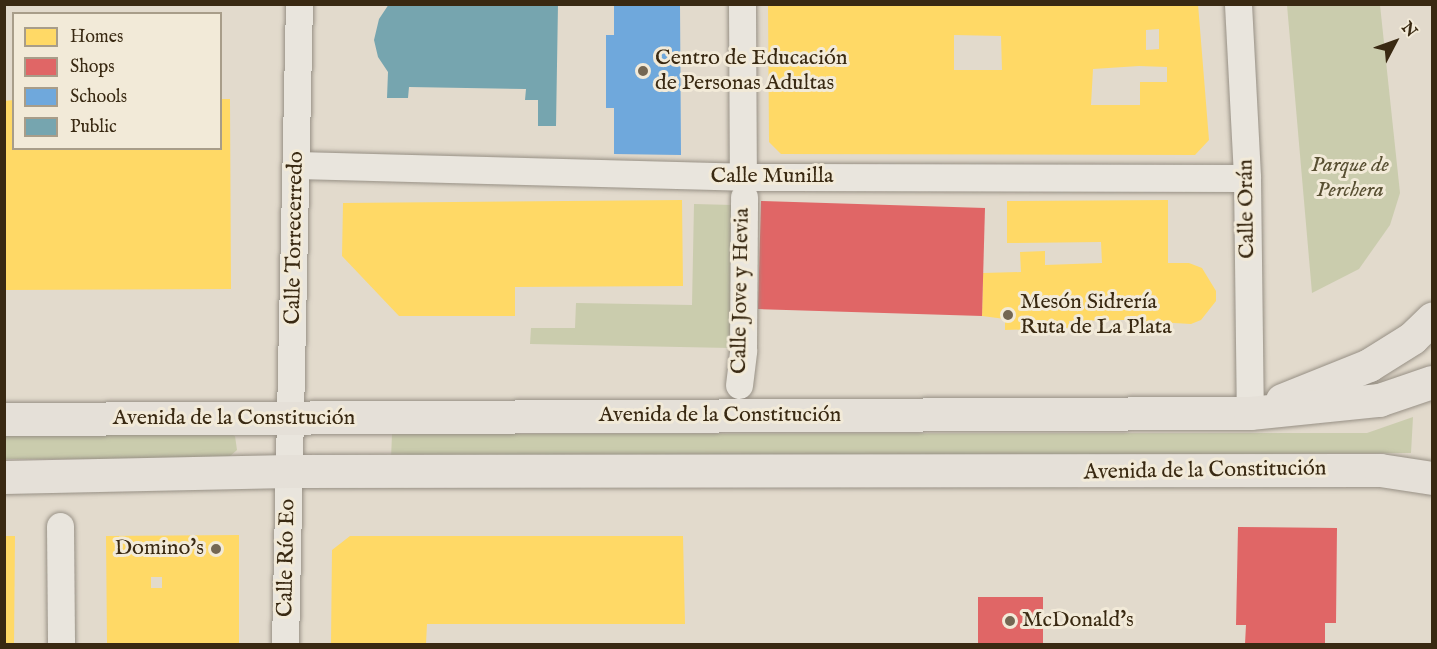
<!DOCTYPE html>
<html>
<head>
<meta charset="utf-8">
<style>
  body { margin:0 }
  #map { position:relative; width:1437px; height:649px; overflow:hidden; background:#e2dacc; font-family:"IM FELL English",serif }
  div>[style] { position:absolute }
  .green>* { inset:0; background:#caccad }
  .homes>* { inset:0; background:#ffd966 }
  .shops>* { inset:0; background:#e06666 }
  .schools>* { inset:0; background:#6fa8dc }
  .public>* { inset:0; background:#76a5af }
  .roads { filter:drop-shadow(0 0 2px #979085) drop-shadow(0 0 2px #979085) }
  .street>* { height:27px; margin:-13.5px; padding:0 13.5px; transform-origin:13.5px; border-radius:13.5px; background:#e9e5dd }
  .primary>* { height:33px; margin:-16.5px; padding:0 16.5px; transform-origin:16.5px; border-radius:16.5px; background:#e5e0d8 }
  .dots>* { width:16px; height:16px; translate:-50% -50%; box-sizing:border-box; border:3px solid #f2ead8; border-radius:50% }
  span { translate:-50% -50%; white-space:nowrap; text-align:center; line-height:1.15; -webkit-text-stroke:6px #f2ead8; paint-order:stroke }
  .poi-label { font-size:22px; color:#392912 }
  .left { translate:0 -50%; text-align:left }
  .right { translate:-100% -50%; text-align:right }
  .park-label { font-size:22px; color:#584f32; font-style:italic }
  .street-label { font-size:22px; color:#392912 }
  .frame { position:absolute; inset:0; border:6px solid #392912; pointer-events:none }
  .legend { position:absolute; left:12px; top:12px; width:210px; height:138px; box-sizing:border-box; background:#f2ead8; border:2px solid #a89d89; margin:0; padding:8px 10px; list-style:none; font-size:18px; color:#392912 }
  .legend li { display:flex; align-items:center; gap:12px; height:30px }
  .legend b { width:30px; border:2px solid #a89d89 }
  .north { position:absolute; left:1365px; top:12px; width:60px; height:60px; -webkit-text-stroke:4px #f2ead8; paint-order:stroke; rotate:49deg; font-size:16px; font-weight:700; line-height:24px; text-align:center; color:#392912 }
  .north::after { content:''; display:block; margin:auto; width:21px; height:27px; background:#392912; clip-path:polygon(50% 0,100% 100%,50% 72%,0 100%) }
</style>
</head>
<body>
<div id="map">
  <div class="green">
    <i style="clip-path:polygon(1287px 5px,1380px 5px,1400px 193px,1390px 225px,1359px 269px,1312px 293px)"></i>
    <i style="clip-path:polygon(694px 204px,733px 205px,730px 348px,530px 344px,531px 328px,575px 328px,576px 303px,692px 305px)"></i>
    <i style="clip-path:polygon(1413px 417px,1411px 453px,391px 459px,392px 434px,1367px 433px)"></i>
    <i style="clip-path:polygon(4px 433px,229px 433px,235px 436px,237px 450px,229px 457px,212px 459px,5px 459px)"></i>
  </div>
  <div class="homes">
    <i style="clip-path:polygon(evenodd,768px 4px,1198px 4px,1209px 140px,1195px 155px,781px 154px,769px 142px,768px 4px,1159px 29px,1159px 49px,1146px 50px,1146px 30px,1159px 29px,768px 4px,954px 35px,1001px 36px,1002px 70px,954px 70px,954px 35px,768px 4px,1139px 66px,1167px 67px,1167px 82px,1140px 82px,1140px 105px,1091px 105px,1093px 69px,1139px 66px)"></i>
    <i style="clip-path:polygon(220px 99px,230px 99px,231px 289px,4px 290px,4px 101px,14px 100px,14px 148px,220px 148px)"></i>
    <i style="clip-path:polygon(682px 200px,683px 286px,515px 287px,515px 316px,399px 316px,342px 256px,343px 203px)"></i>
    <i style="clip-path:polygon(1168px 200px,1168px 263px,1189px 263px,1202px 268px,1216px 291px,1216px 301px,1201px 320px,1191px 324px,1124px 320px,1069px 321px,1070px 328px,1005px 330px,1005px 319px,982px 316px,983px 273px,1021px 272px,1020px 252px,1045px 251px,1045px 265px,1102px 263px,1101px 242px,1007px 243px,1007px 201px)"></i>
    <i style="clip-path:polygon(evenodd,239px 535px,239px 644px,107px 644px,106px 536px,239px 535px,151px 577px,162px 577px,162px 588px,151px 588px,151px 577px)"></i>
    <i style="clip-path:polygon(4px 536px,15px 536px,14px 644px,4px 644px)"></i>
    <i style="clip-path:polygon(350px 536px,683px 536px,685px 624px,427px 624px,426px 644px,331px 644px,332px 550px)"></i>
  </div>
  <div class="shops">
    <i style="clip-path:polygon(761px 201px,985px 208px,982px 316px,758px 309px)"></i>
    <i style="clip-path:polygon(1238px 527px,1337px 528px,1336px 623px,1325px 623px,1325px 644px,1245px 644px,1246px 625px,1236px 625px)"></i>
    <i style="clip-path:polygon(978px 597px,1043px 597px,1043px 644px,978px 644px)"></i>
  </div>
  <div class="schools">
    <i style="clip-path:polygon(614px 4px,680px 4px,681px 155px,614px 154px,614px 108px,606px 108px,606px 35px,614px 35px)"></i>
  </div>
  <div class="public">
    <i style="clip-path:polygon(389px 4px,558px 4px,556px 126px,538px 126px,538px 100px,525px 100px,526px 89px,409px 87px,408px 98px,387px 98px,388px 72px,378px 57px,374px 40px,379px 19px)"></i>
  </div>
  <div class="roads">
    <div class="street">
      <i style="left:742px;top:4px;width:173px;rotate:89.7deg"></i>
      <i style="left:1238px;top:4px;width:174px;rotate:87deg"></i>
      <i style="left:1247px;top:178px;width:235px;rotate:89.3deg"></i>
      <i style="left:297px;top:165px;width:446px;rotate:1.5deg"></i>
      <i style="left:743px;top:177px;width:504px;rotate:0.11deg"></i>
      <i style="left:739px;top:385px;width:35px;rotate:-83deg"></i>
      <i style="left:743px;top:350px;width:153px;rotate:-89.6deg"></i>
      <i style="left:60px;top:526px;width:118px;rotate:89.5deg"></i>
      <i style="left:285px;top:644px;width:640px;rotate:-88.75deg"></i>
    </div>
    <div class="primary">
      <i style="left:1282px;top:400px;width:94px;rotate:-21.9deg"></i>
      <i style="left:1369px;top:365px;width:51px;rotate:-32.1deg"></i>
      <i style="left:1412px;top:338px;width:28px;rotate:-44deg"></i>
      <i style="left:4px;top:419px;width:1246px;rotate:-0.28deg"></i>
      <i style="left:1250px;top:413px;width:130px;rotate:-5.8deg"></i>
      <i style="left:1379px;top:400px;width:56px;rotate:-18.8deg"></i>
      <i style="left:4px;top:477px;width:285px;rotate:-1.2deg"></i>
      <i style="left:289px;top:471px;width:1091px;rotate:-0.05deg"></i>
      <i style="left:1380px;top:470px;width:53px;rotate:8.7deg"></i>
    </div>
  </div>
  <div class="dots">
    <i style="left:643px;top:71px;background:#746753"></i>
    <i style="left:1008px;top:315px;background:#746753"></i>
    <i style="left:216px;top:549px;background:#746753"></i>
    <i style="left:1010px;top:621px;background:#746753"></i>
  </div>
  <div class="poi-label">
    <span class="left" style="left:655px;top:71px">Centro de Educación<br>de Personas Adultas</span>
    <span class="left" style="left:1020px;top:315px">Mesón Sidrería<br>Ruta de La Plata</span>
    <span class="right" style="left:204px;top:549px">Domino's</span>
    <span class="left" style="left:1022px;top:621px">McDonald's</span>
  </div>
  <div class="park-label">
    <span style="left:1350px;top:178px">Parque de<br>Perchera</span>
  </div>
  <div class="street-label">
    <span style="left:772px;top:177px">Calle Munilla</span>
    <span style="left:1247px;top:209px;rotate:-91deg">Calle Orán</span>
    <span style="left:295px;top:238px;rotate:-89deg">Calle Torrecerredo</span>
    <span style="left:741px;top:291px;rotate:-89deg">Calle Jove y Hevia</span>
    <span style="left:720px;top:416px">Avenida de la Constitución</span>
    <span style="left:234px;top:419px">Avenida de la Constitución</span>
    <span style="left:1205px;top:471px;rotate:-1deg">Avenida de la Constitución</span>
    <span style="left:287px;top:558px;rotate:-89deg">Calle Río Eo</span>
  </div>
  <div class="frame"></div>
  <ul class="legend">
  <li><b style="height:16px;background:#ffd966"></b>Homes</li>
  <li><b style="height:16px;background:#e06666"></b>Shops</li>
  <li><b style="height:16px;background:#6fa8dc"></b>Schools</li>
  <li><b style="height:16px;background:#76a5af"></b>Public</li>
  </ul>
  <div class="north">N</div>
</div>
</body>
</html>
